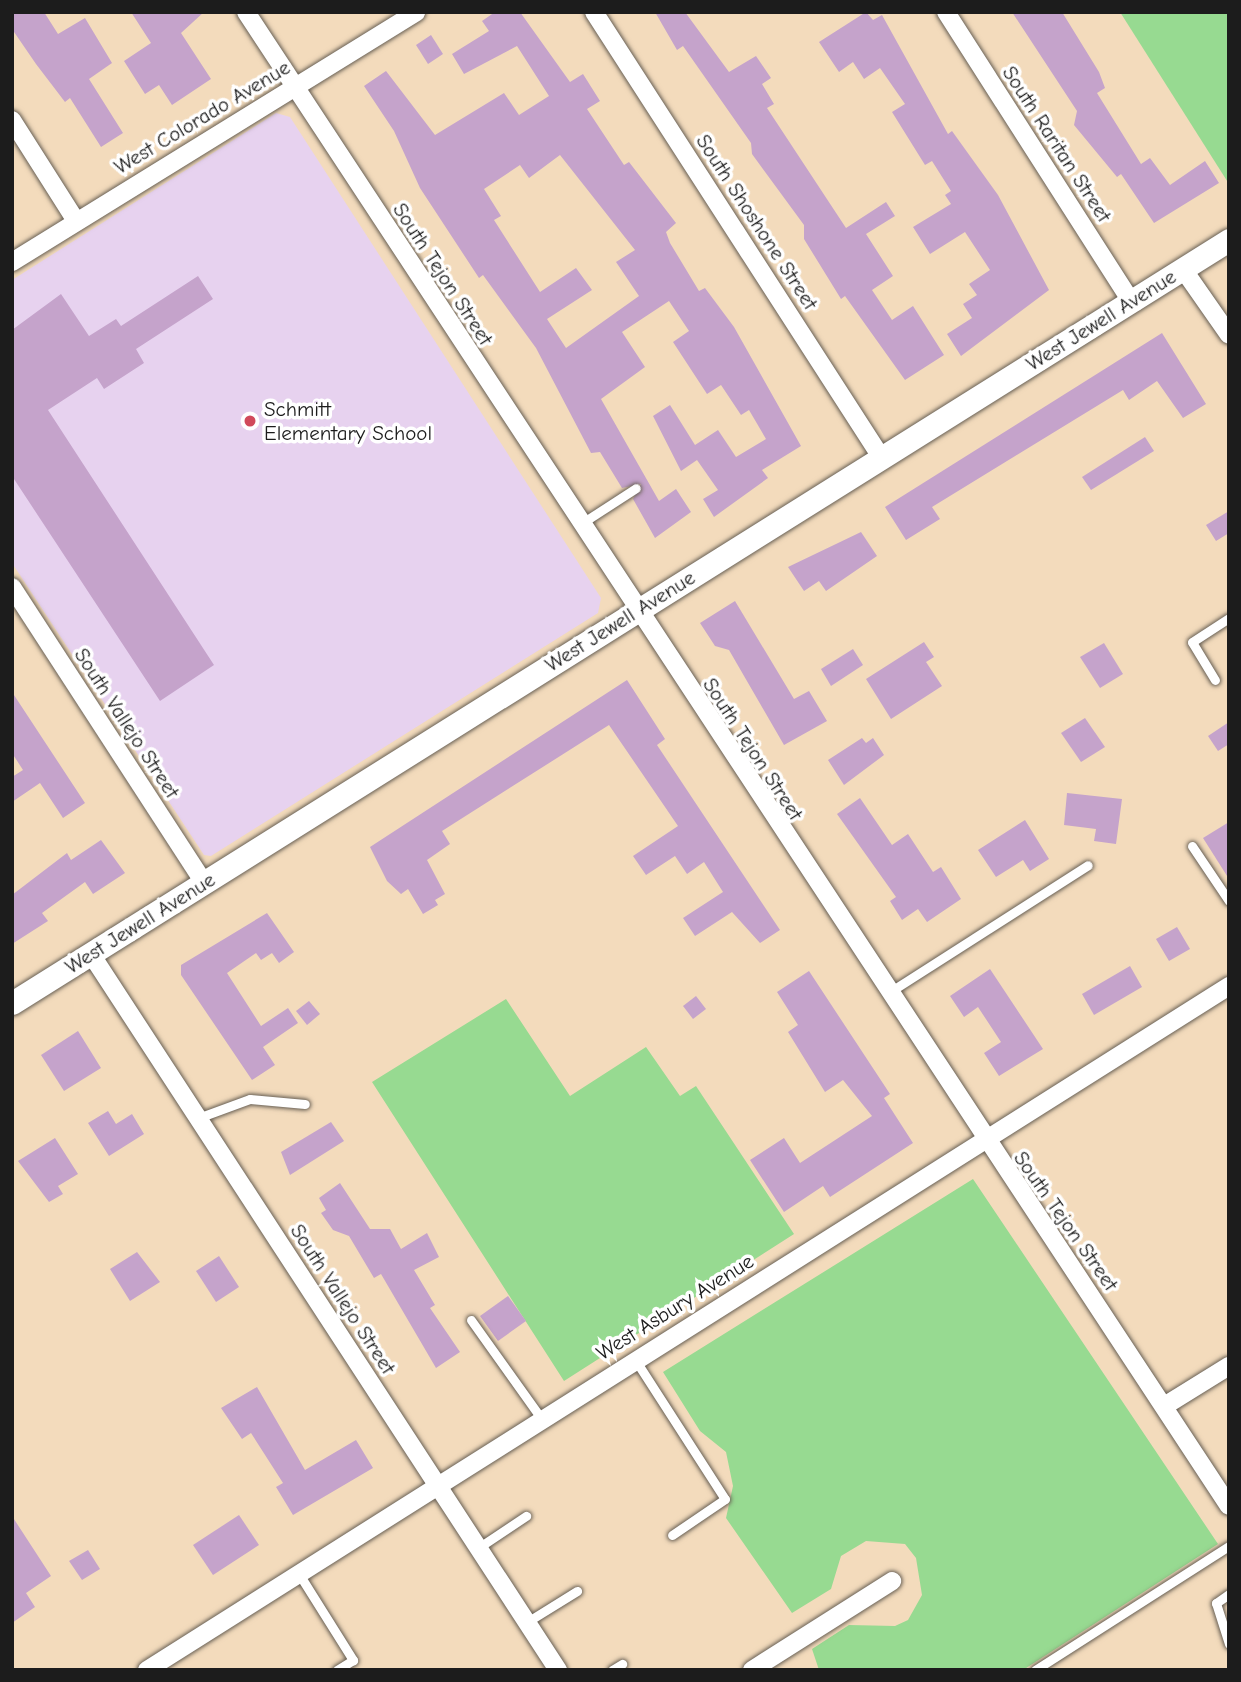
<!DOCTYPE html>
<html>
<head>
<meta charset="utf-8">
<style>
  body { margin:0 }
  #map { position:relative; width:1241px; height:1682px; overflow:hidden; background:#f3dbbc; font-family:"Comic Neue",sans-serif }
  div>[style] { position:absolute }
  .built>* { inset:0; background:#e7d2ef }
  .green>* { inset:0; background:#97da91 }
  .building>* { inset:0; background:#c5a3cb }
  .roads { filter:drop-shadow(0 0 2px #675f54) drop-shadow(0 0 2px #675f54) }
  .service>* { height:9px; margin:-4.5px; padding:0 4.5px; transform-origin:4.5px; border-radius:4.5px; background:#fff }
  .minor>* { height:18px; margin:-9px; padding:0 9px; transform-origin:9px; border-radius:9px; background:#fff }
  .tertiary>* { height:23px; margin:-11.5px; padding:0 11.5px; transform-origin:11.5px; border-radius:11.5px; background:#fff }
  .dots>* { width:19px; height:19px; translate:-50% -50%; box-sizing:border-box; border:4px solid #fff; border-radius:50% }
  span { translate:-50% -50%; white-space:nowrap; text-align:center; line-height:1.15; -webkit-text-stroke:7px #fff; paint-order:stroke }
  .street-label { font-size:21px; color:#1c1c1c }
  .poi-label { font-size:21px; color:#1c1c1c }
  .left { translate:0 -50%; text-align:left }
  .frame { position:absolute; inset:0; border:14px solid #1c1c1c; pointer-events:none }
</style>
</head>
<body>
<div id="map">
  <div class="built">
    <i style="clip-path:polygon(276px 113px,290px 117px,601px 598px,598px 613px,211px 856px,204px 855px,12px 563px,12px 280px)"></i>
  </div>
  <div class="green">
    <i style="clip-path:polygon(1120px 12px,1229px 12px,1229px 184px)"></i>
    <i style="clip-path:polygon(506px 999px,570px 1096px,646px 1047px,680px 1096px,696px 1086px,794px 1234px,564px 1381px,372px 1082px)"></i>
    <i style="clip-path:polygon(973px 1179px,1218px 1544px,1023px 1670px,819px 1670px,812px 1649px,849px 1625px,895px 1626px,908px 1620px,922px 1595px,916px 1558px,905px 1544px,866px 1541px,841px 1556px,831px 1589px,792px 1613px,726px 1518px,733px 1486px,726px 1452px,700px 1431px,663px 1372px)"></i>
  </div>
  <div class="building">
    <i style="clip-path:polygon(12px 12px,44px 12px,58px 34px,85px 18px,112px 63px,89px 79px,123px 133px,101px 147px,70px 98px,65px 102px,36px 64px,12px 29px)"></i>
    <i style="clip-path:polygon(131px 12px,204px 12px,181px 33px,211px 79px,172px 105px,159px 85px,145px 94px,124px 61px,151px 43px)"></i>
    <i style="clip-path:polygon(evenodd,495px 12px,520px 12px,570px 82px,583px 74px,600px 101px,587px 109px,624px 165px,629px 162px,676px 223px,666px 232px,670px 243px,699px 291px,705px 288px,734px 327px,801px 446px,762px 470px,768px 478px,714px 517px,703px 499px,718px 490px,697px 460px,681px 471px,653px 416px,670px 405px,695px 445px,718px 430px,736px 457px,766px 439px,749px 410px,741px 415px,721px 385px,707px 394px,673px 342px,689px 331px,669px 301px,622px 332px,645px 367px,601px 399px,659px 501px,676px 489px,691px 512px,655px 538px,633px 499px,641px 484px,622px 488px,600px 452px,591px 453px,536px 348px,483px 275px,479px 278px,420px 188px,394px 131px,364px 86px,386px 71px,435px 135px,504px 93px,519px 115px,549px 96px,517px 46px,464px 74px,452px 54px,489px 31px,482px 21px,495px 12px,560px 155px,635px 250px,616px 262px,639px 296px,566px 348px,547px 319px,592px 290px,576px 268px,540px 292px,494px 220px,501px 216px,484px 189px,520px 165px,529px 178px,560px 155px)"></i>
    <i style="clip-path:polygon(655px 12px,685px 12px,729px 72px,756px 56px,771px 78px,762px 84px,774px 104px,767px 108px,846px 228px,886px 202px,895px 216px,866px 234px,893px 276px,872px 290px,892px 320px,913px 306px,944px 355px,905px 380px,845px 296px,841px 299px,804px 239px,804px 225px,752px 154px,751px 143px,683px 46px,677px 50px)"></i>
    <i style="clip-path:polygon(866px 12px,873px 20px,882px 15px,948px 134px,952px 131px,998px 195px,1049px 290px,961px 356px,947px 334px,972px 318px,963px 304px,977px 295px,969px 284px,990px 270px,965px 232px,930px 254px,913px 227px,951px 204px,945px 195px,951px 191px,932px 161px,925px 165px,892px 112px,905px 104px,880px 68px,864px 79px,853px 62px,839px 72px,819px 42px)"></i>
    <i style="clip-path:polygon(1012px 12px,1062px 12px,1099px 72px,1105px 88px,1097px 93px,1141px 164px,1150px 158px,1170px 185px,1205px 161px,1219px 183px,1154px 223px,1121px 174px,1117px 177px,1074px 125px,1077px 111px)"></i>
    <i style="clip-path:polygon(431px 35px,443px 54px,428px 64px,416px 45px)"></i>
    <i style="clip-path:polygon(198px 276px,213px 299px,136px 349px,144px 363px,104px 389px,97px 378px,48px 410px,214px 665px,160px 701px,12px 476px,12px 330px,61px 294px,89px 336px,116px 319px,121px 326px)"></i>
    <i style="clip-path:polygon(1162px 333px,1206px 404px,1183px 418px,1157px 381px,1129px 400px,1123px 390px,932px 507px,940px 519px,906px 540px,885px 507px)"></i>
    <i style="clip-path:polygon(1145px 437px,1154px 451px,1091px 490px,1082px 477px)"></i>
    <i style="clip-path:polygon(1229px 511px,1229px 533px,1216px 541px,1206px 525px)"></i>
    <i style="clip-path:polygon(861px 532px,877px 556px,826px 591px,819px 581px,804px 591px,788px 567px)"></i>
    <i style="clip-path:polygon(735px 601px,794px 699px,809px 691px,827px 721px,784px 745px,729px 650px,715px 646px,700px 623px)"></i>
    <i style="clip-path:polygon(924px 642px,934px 657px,926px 662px,942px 686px,891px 719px,866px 679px)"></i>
    <i style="clip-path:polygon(1104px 643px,1123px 674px,1100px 688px,1080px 657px)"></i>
    <i style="clip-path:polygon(853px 649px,863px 665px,831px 686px,821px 669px)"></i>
    <i style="clip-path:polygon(627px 680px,665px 739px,657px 745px,780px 930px,760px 943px,732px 912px,695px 936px,683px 918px,723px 892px,704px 862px,687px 874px,675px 856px,646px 875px,633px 856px,678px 826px,609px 725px,442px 831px,450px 844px,427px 860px,445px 894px,435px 900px,438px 905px,423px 914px,408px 889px,401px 894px,387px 881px,370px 847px)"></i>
    <i style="clip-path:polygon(12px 692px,85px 803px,63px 818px,40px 783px,12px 802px,12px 777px,23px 770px,12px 753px)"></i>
    <i style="clip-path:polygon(1085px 718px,1105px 747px,1081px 762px,1061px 733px)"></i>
    <i style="clip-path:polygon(1229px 722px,1229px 744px,1218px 751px,1208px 736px)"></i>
    <i style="clip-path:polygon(862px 738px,866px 743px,873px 738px,884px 755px,844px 785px,828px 760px)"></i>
    <i style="clip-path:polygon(1067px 793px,1122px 799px,1116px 844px,1094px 841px,1096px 829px,1064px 825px)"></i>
    <i style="clip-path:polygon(860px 798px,892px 845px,908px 834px,933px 872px,941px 867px,961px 899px,927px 922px,918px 909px,902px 920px,890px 901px,896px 897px,837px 814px)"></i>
    <i style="clip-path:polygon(1025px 820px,1049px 859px,1030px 871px,1023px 860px,996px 877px,978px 850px)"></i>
    <i style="clip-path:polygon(1229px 822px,1229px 879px,1203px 838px)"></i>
    <i style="clip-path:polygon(101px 840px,125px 873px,93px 894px,85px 882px,42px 913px,48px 921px,12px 944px,12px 895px,67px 853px,71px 860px)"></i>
    <i style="clip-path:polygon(267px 913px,294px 952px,279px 963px,272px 953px,261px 960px,256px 953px,227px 973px,261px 1026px,288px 1008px,298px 1023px,263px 1047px,275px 1065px,252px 1080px,181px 975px,181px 965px)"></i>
    <i style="clip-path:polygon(1177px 927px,1190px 949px,1169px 961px,1156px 939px)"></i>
    <i style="clip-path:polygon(1130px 966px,1142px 987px,1094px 1015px,1082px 994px)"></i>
    <i style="clip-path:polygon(990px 969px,1043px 1049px,999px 1076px,984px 1053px,1001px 1042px,978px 1007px,964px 1017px,950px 996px)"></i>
    <i style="clip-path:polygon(809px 971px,890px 1094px,884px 1098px,913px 1143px,830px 1197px,823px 1186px,784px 1212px,750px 1160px,784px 1138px,800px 1163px,872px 1116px,843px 1080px,825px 1092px,788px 1032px,798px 1025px,777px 992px)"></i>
    <i style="clip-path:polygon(696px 996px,706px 1009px,693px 1019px,683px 1006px)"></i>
    <i style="clip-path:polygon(309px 1001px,320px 1014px,307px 1025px,296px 1011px)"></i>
    <i style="clip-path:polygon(78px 1031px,101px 1068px,64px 1091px,41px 1055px)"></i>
    <i style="clip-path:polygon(108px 1111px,116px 1124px,132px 1114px,144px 1134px,109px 1156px,88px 1123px)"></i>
    <i style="clip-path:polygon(331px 1122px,344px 1141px,290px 1175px,281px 1152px)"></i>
    <i style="clip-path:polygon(55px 1138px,78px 1174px,58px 1186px,63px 1194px,49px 1202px,18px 1161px)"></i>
    <i style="clip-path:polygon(340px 1183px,370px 1229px,390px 1229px,401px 1249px,427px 1233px,439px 1257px,414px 1270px,435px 1305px,430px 1308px,460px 1352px,436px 1368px,381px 1274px,374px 1278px,349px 1236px,333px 1230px,321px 1213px,326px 1210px,319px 1198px)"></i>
    <i style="clip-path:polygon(137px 1252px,160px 1282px,130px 1301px,110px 1269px)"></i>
    <i style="clip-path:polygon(219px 1256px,239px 1287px,216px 1302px,196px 1271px)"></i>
    <i style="clip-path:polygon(508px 1296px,526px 1321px,498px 1341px,480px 1316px)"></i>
    <i style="clip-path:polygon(257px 1387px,305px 1470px,356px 1440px,373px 1468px,293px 1515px,276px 1487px,283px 1483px,251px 1433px,242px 1439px,221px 1408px)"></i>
    <i style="clip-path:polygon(239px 1515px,259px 1545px,213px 1575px,193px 1545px)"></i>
    <i style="clip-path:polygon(12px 1516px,51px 1576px,26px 1593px,35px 1607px,12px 1623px)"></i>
    <i style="clip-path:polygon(88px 1550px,100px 1569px,82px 1580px,69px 1561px)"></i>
  </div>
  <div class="roads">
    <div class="service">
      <i style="left:582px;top:523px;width:64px;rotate:-32.9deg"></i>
      <i style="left:1215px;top:680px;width:44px;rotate:-121.2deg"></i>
      <i style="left:1192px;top:642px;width:44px;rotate:-33deg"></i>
      <i style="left:1192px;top:846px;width:66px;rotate:56.1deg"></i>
      <i style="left:888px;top:993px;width:237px;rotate:-32.6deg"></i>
      <i style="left:198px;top:1118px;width:55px;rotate:-20.1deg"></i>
      <i style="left:250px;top:1099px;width:55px;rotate:5.2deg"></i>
      <i style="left:471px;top:1320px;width:120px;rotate:54.5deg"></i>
      <i style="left:636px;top:1361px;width:164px;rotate:57.2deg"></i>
      <i style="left:725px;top:1499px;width:64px;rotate:145.8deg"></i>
      <i style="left:478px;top:1548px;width:58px;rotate:-33.7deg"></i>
      <i style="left:299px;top:1574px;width:102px;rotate:57.9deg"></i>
      <i style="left:353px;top:1660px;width:19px;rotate:148deg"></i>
      <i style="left:1229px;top:1594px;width:16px;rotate:145deg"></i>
      <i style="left:1216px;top:1603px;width:43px;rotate:72.4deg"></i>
      <i style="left:527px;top:1622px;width:59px;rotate:-31.8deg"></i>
      <i style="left:612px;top:1670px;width:12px;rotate:-31deg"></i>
      <i style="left:1035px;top:1670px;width:230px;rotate:-32.6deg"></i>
    </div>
    <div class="minor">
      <i style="left:246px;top:12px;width:1788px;rotate:56.66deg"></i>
      <i style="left:594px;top:12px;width:530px;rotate:57.18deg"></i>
      <i style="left:946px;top:12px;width:343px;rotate:57.4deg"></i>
      <i style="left:12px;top:120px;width:120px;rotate:57.6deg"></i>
      <i style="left:12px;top:262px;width:475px;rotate:-31.7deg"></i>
      <i style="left:1183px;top:269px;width:80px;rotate:55.1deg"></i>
      <i style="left:12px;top:587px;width:353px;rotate:57deg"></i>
      <i style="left:91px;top:954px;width:855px;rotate:56.89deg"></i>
      <i style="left:1166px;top:1405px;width:74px;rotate:-31.8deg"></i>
      <i style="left:147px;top:1670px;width:1280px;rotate:-32.3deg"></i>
      <i style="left:752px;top:1670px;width:166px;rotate:-32.4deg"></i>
    </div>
    <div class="tertiary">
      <i style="left:12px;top:1003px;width:1436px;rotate:-32.09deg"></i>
    </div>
  </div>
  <div class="dots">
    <i style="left:250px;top:421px;background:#d1495b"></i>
  </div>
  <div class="street-label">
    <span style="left:202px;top:117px;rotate:-31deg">West Colorado Avenue</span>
    <span style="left:1057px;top:144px;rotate:57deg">South Raritan Street</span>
    <span style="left:757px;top:222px;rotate:57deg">South Shoshone Street</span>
    <span style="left:443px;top:274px;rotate:57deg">South Tejon Street</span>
    <span style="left:1101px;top:320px;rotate:-32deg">West Jewell Avenue</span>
    <span style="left:620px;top:621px;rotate:-32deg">West Jewell Avenue</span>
    <span style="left:127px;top:723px;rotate:57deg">South Vallejo Street</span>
    <span style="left:753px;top:749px;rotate:57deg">South Tejon Street</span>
    <span style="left:140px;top:923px;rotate:-32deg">West Jewell Avenue</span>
    <span style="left:1066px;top:1221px;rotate:55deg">South Tejon Street</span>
    <span style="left:343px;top:1299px;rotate:57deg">South Vallejo Street</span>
    <span style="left:675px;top:1307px;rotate:-32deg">West Asbury Avenue</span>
  </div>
  <div class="poi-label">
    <span class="left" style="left:264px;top:421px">Schmitt<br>Elementary School</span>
  </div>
  <div class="frame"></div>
</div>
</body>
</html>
